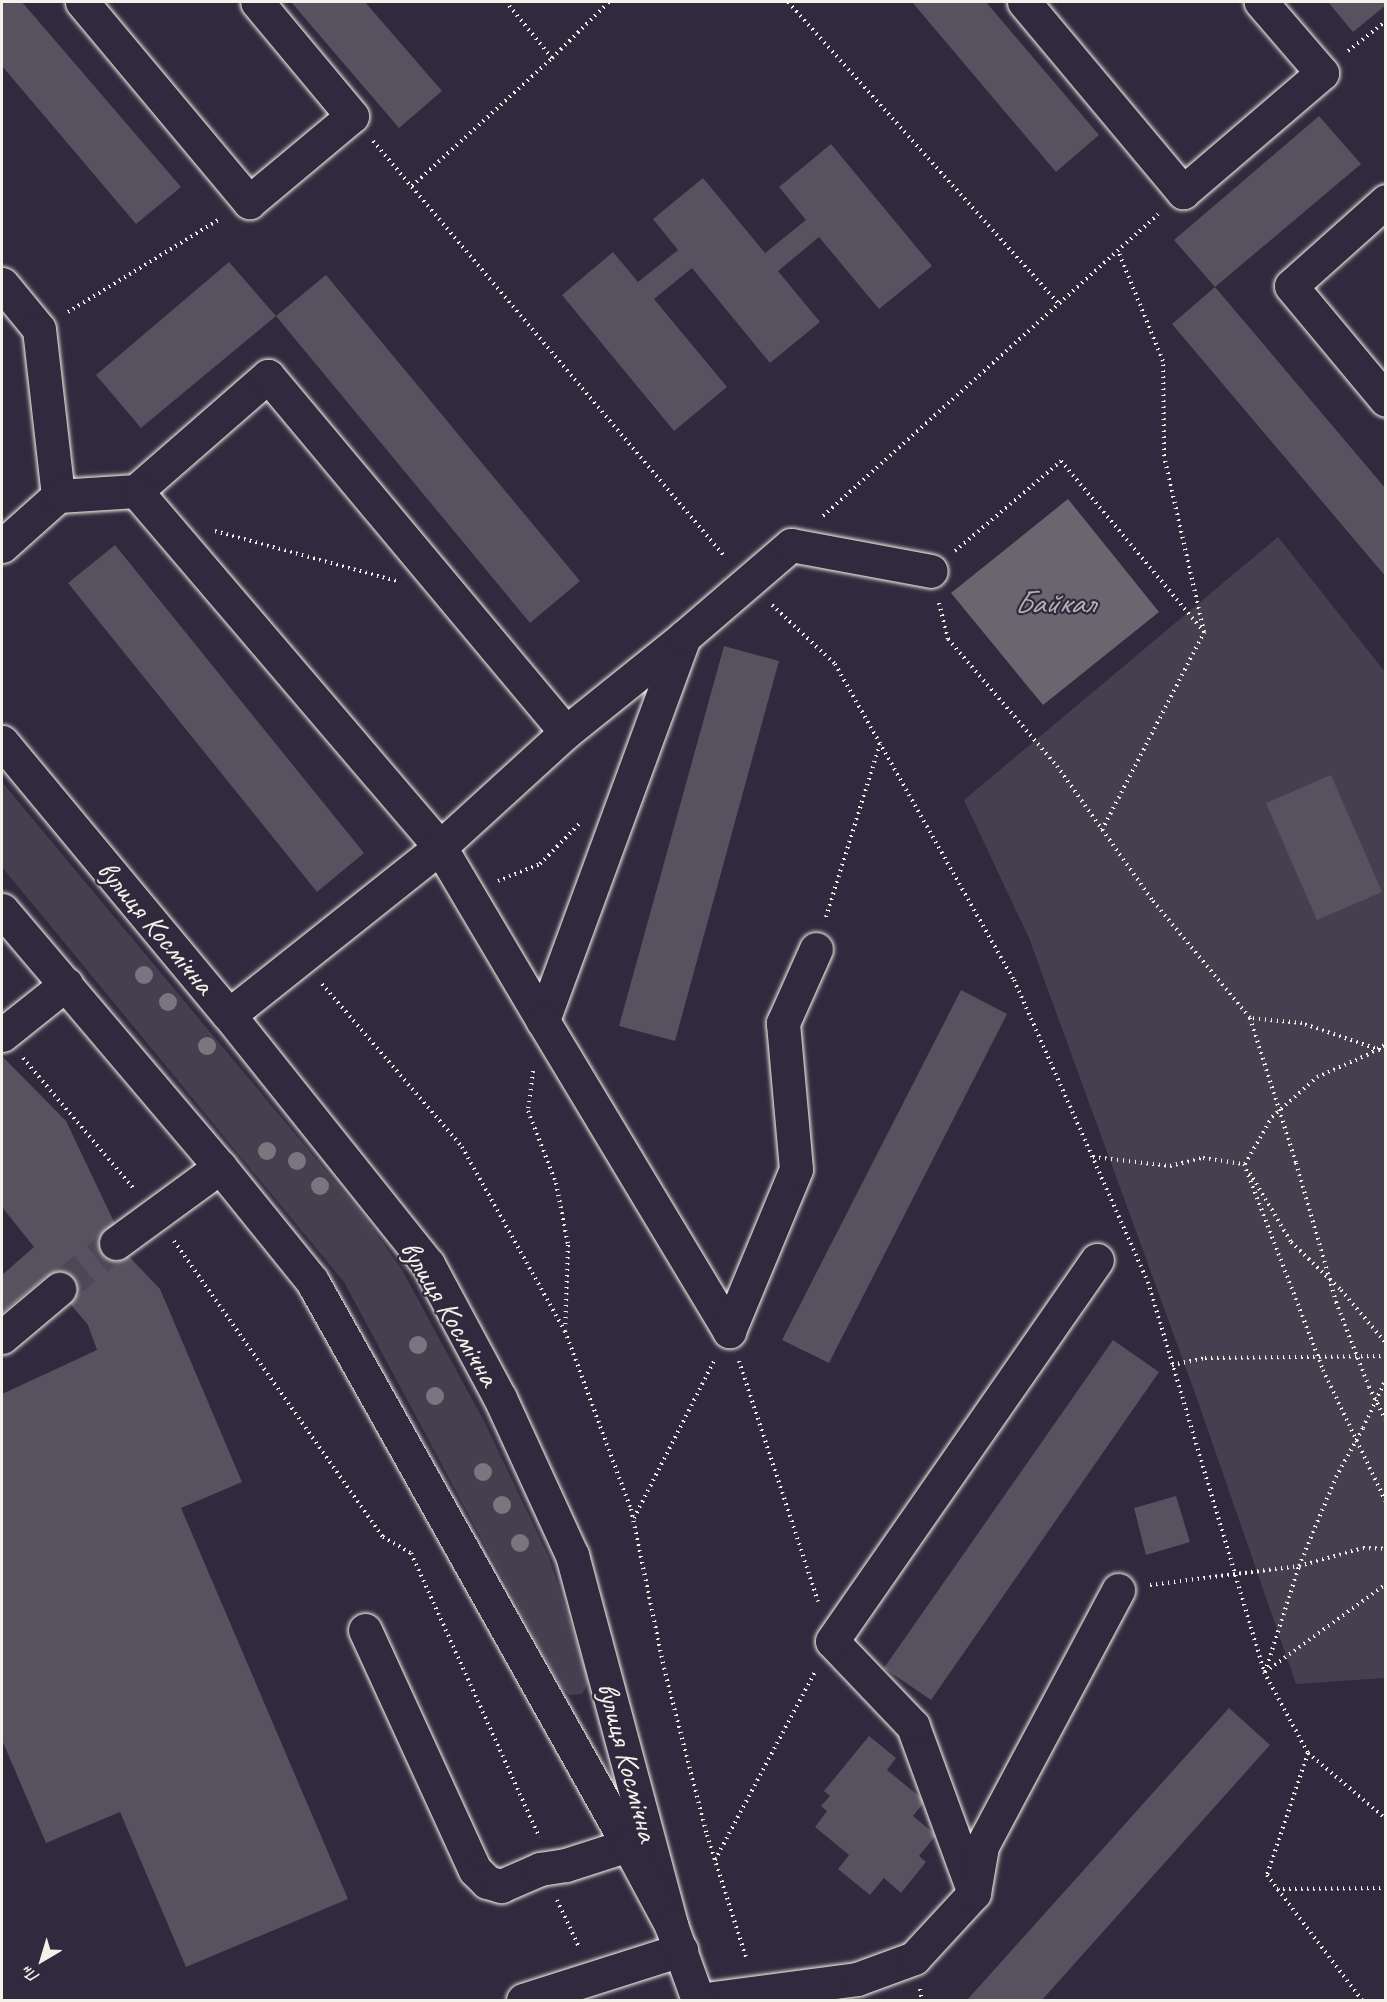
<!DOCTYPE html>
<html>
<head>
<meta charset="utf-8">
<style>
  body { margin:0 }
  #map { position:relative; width:1387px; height:2002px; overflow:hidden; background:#2f2a3d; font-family:Caveat,sans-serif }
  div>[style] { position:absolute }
  .green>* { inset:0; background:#454050 }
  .water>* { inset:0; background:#6a6670 }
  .building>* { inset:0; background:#56525f }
  .minor-tunnel>* { height:33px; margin-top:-16.5px; transform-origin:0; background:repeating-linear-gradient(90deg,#4d4857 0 33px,transparent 0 49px) }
  .path>* { height:4px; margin-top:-2px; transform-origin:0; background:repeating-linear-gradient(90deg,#f4f1e8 0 1.5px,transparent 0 6px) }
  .roads { filter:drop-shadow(0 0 2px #f4f1e8) drop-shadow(0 0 2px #f4f1e8) }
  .minor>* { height:33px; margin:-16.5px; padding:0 16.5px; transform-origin:16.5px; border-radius:16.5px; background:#2f2a3d }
  .major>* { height:33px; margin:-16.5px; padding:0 16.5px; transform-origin:16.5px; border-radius:16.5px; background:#2f2a3d }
  .trees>* { width:18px; height:18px; margin:-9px; border-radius:50%; background:#7a757e }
  span { translate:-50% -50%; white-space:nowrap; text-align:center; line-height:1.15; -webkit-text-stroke:4.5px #2f2a3d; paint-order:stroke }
  .street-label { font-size:30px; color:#f4f1e8 }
  .water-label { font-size:32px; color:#b6b2b2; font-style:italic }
  .frame { position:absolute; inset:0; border:3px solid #f4f1e8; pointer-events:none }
  .north { position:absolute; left:12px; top:1930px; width:60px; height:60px; -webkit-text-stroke:4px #2f2a3d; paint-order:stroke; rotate:218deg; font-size:16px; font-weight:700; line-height:24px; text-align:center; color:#f4f1e8 }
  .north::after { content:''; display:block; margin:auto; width:21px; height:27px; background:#f4f1e8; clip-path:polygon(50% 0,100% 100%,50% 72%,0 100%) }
</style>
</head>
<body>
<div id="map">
  <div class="green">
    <i style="clip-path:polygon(1278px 537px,1385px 672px,1385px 1678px,1296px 1684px,1195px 1393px,1029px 938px,964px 800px)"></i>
    <i style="clip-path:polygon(2px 782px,365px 1218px,402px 1270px,485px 1423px,549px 1558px,587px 1674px,587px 1686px,582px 1694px,570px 1695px,560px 1685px,344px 1282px,2px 867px)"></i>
  </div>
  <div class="water">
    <i style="clip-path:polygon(1068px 499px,1159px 612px,1043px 705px,951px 593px)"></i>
  </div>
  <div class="building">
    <i style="clip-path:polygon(2px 2px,22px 2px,181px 187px,136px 224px,2px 66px)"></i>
    <i style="clip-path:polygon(291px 2px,365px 2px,442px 91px,399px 128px)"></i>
    <i style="clip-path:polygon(912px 2px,986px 2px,1099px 135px,1056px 172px)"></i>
    <i style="clip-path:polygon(1328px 2px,1386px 2px,1386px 5px,1353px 32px)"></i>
    <i style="clip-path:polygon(1319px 116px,1361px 164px,1215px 287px,1386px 489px,1386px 577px,1172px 324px,1215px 287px,1174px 240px)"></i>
    <i style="clip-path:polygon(831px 144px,932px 266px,879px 309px,819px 237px,778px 271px,820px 322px,770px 363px,692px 268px,654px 299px,727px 387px,674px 431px,562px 295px,613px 252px,638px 282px,678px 250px,653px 219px,703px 178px,765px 253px,806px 220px,779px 187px)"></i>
    <i style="clip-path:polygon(229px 262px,276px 316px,141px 428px,96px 375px)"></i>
    <i style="clip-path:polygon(326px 275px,580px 581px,530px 623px,276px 316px)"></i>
    <i style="clip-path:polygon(115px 545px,364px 853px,317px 892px,68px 583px)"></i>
    <i style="clip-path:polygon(724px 646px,779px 661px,675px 1041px,619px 1026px)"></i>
    <i style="clip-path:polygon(1331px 775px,1382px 892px,1317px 920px,1266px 803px)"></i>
    <i style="clip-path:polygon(961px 990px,1007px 1014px,829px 1363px,782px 1340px)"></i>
    <i style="clip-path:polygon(2px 1056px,66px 1121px,116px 1226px,116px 1243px,160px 1289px,242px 1482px,181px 1508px,348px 1899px,186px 1967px,120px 1812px,46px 1843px,2px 1740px,2px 1394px,97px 1350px,88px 1325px,47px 1276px,2px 1313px,2px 1275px,34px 1247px,2px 1207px)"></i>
    <i style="clip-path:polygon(1113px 1340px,1159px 1372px,931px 1700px,884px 1668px)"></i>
    <i style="clip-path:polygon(1176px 1496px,1190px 1542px,1146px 1555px,1134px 1508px)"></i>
    <i style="clip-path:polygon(1229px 1708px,1270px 1745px,1042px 2000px,967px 2000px)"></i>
    <i style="clip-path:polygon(869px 1736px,896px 1758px,887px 1770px,925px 1801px,913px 1816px,936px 1835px,919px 1856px,926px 1862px,901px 1893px,884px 1878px,870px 1895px,838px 1869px,849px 1855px,815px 1827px,827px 1811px,821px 1806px,830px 1796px,824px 1791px)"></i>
  </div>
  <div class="minor-tunnel">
    <i style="left:59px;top:1289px;width:73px;rotate:-38.9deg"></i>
  </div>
  <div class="path">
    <i style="left:788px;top:2px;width:406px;rotate:48.1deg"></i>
    <i style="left:1348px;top:51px;width:48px;rotate:-38.3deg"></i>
    <i style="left:552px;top:58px;width:80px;rotate:-44.5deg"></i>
    <i style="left:373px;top:141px;width:545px;rotate:49.76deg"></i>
    <i style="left:412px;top:186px;width:190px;rotate:-42.4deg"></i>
    <i style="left:552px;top:58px;width:72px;rotate:-129.4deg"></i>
    <i style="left:68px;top:312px;width:178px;rotate:-31.5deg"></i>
    <i style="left:823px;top:516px;width:451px;rotate:-42deg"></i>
    <i style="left:215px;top:531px;width:188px;rotate:15.4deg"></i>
    <i style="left:955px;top:551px;width:139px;rotate:-40.3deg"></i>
    <i style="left:1061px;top:461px;width:223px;rotate:50.1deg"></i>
    <i style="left:939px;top:603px;width:37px;rotate:76deg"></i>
    <i style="left:948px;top:639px;width:167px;rotate:49.4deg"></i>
    <i style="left:1057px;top:766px;width:166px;rotate:54.6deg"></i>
    <i style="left:1153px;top:901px;width:152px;rotate:50.3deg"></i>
    <i style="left:772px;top:605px;width:86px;rotate:43.1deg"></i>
    <i style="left:835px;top:664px;width:363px;rotate:60.5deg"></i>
    <i style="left:1014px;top:980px;width:330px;rotate:66.1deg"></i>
    <i style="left:1148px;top:1282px;width:407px;rotate:73.4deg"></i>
    <i style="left:1264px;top:1672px;width:92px;rotate:61.5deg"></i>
    <i style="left:1308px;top:1753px;width:129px;rotate:108.6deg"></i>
    <i style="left:1267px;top:1875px;width:157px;rotate:52.8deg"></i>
    <i style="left:1102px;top:830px;width:223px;rotate:-62.7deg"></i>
    <i style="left:1204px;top:632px;width:180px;rotate:-102.8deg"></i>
    <i style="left:1164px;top:456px;width:95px;rotate:-90.6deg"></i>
    <i style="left:1163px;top:361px;width:119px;rotate:-112.2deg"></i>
    <i style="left:498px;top:881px;width:45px;rotate:-22deg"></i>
    <i style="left:540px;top:864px;width:56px;rotate:-45.7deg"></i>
    <i style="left:826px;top:917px;width:181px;rotate:-72.7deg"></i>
    <i style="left:322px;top:984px;width:215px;rotate:49.3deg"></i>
    <i style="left:462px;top:1147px;width:211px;rotate:60.8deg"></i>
    <i style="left:565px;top:1331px;width:190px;rotate:69.7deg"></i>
    <i style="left:631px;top:1509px;width:162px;rotate:78.3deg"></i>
    <i style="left:664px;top:1668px;width:172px;rotate:75.6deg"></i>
    <i style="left:707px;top:1835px;width:131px;rotate:72.3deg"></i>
    <i style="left:1386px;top:1052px;width:89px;rotate:-161deg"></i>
    <i style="left:1302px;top:1023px;width:52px;rotate:-174.5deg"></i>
    <i style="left:1250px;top:1018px;width:152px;rotate:72.4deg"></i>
    <i style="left:1296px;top:1163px;width:145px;rotate:73.9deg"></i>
    <i style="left:1336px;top:1302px;width:91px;rotate:68.8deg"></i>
    <i style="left:1369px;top:1387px;width:37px;rotate:63deg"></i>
    <i style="left:23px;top:1058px;width:173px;rotate:49.7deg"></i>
    <i style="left:533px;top:1071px;width:40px;rotate:97.1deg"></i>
    <i style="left:528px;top:1111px;width:77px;rotate:68.7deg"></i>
    <i style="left:556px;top:1183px;width:63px;rotate:79deg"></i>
    <i style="left:568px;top:1245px;width:84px;rotate:92deg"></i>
    <i style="left:1093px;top:1157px;width:78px;rotate:6.7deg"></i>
    <i style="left:1170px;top:1166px;width:34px;rotate:-14deg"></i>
    <i style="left:1203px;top:1158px;width:41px;rotate:8.3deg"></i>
    <i style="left:1244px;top:1164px;width:221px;rotate:69deg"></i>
    <i style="left:1323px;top:1370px;width:146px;rotate:64.5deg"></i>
    <i style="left:1245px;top:1164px;width:54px;rotate:-60.1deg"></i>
    <i style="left:1272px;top:1117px;width:60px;rotate:-41.6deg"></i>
    <i style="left:1317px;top:1077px;width:55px;rotate:-23.7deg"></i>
    <i style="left:1367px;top:1055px;width:22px;rotate:-30deg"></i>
    <i style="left:1250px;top:1173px;width:80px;rotate:59.3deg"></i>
    <i style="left:1291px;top:1242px;width:69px;rotate:43.8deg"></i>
    <i style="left:1341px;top:1290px;width:70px;rotate:49.7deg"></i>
    <i style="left:174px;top:1241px;width:362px;rotate:54.8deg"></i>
    <i style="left:383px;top:1537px;width:32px;rotate:30deg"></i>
    <i style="left:411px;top:1553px;width:312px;rotate:65.7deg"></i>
    <i style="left:739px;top:1361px;width:253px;rotate:71.8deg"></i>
    <i style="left:1172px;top:1365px;width:34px;rotate:-12deg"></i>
    <i style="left:1205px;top:1358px;width:181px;rotate:-0.6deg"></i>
    <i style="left:634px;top:1518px;width:178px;rotate:-63deg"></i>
    <i style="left:1150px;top:1585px;width:150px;rotate:-7.3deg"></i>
    <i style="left:1299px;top:1566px;width:66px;rotate:-15.7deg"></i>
    <i style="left:1363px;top:1548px;width:23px;rotate:2deg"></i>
    <i style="left:1265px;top:1672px;width:111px;rotate:-72.2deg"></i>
    <i style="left:1299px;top:1566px;width:96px;rotate:-67.4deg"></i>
    <i style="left:1336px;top:1477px;width:56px;rotate:-61.1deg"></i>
    <i style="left:1363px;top:1428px;width:54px;rotate:-64.9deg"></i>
    <i style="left:1265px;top:1672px;width:150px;rotate:-36deg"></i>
    <i style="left:1308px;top:1753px;width:102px;rotate:40.2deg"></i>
    <i style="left:715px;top:1860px;width:213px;rotate:-62deg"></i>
    <i style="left:1277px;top:1889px;width:109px;rotate:-0.5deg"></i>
    <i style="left:557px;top:1900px;width:52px;rotate:64.9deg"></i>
    <i style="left:920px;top:1989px;width:11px;rotate:80deg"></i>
  </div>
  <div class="roads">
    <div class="minor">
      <i style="left:82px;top:2px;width:261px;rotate:50.1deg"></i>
      <i style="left:249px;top:202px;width:134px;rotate:-39.9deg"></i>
      <i style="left:352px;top:116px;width:148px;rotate:-129.8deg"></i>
      <i style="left:1024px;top:2px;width:248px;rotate:50.1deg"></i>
      <i style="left:1183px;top:192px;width:183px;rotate:-40.6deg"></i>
      <i style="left:1322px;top:73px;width:94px;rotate:-130.7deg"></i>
      <i style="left:1386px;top:201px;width:127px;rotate:138.2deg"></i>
      <i style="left:1291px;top:286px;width:148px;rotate:50.2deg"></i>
      <i style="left:2px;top:284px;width:58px;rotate:50.6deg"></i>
      <i style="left:39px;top:329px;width:168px;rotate:83.5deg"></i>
      <i style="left:136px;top:491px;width:175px;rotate:-41.1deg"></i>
      <i style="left:268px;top:376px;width:464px;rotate:50.1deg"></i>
      <i style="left:2px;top:546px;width:75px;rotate:-41.8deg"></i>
      <i style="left:58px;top:496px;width:78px;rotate:-3.7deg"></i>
      <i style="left:136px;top:491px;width:468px;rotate:49.5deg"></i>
      <i style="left:440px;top:847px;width:202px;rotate:59.4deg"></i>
      <i style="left:684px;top:637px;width:409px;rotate:110.2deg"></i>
      <i style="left:543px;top:1021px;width:362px;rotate:59deg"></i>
      <i style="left:729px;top:1331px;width:175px;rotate:-67.5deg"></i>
      <i style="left:796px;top:1169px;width:147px;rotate:-95.1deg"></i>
      <i style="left:783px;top:1023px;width:81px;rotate:-66deg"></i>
      <i style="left:229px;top:1015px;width:270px;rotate:-38.5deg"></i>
      <i style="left:440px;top:847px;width:171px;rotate:-42.4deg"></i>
      <i style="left:566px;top:732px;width:151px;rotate:-38.8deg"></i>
      <i style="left:684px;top:637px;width:141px;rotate:-40.7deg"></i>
      <i style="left:791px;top:545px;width:142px;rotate:10.5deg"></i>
      <i style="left:2px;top:1035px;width:82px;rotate:-38.6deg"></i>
      <i style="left:116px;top:1243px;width:129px;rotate:-36.2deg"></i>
      <i style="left:2px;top:1337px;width:75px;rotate:-40.1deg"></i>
      <i style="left:365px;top:1630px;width:264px;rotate:65.4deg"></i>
      <i style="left:475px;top:1870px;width:17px;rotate:45deg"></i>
      <i style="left:487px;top:1882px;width:15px;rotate:16deg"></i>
      <i style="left:501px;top:1886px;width:43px;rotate:-23.6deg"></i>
      <i style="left:540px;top:1869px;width:26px;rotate:-9deg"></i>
      <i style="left:566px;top:1865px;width:65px;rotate:-17.9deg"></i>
      <i style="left:974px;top:1893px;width:178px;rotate:-110.1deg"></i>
      <i style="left:913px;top:1726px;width:117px;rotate:-133.6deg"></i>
      <i style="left:832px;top:1641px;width:464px;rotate:-55.2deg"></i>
      <i style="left:523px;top:2000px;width:166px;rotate:-17.6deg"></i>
      <i style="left:698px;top:2000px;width:160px;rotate:-7.5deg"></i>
      <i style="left:857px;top:1979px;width:61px;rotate:-20.2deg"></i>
      <i style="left:914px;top:1958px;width:88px;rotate:-47.3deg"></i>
      <i style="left:974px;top:1893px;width:48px;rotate:-80.3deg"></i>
      <i style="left:982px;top:1846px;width:290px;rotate:-62deg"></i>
    </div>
    <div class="major">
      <i style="left:2px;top:742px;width:355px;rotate:50.3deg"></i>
      <i style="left:229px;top:1015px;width:319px;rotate:51.4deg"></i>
      <i style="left:428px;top:1264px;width:152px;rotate:61.8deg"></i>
      <i style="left:500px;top:1398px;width:173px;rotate:65.4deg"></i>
      <i style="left:572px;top:1555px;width:383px;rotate:75deg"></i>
      <i style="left:2px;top:910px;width:337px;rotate:49.7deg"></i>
      <i style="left:220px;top:1167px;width:146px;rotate:51.1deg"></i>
      <i style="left:312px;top:1281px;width:646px;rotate:60.74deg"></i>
      <i style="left:628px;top:1845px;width:91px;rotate:61.7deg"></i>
      <i style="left:671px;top:1925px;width:80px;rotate:70.2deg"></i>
    </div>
  </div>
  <div class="trees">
    <i style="left:144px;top:975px"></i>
    <i style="left:168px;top:1002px"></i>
    <i style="left:207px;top:1046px"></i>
    <i style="left:267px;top:1151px"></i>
    <i style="left:297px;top:1161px"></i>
    <i style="left:320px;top:1186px"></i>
    <i style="left:418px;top:1345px"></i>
    <i style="left:435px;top:1396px"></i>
    <i style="left:483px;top:1472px"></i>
    <i style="left:502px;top:1505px"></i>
    <i style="left:520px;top:1543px"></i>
  </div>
  <div class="street-label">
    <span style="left:156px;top:927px;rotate:50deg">вулиця Космічна</span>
    <span style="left:450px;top:1313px;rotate:59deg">вулиця Космічна</span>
    <span style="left:628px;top:1762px;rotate:75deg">вулиця Космічна</span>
  </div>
  <div class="water-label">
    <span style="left:1054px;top:603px">Байкал</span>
  </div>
  <div class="frame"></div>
  <div class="north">Пн</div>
</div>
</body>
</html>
